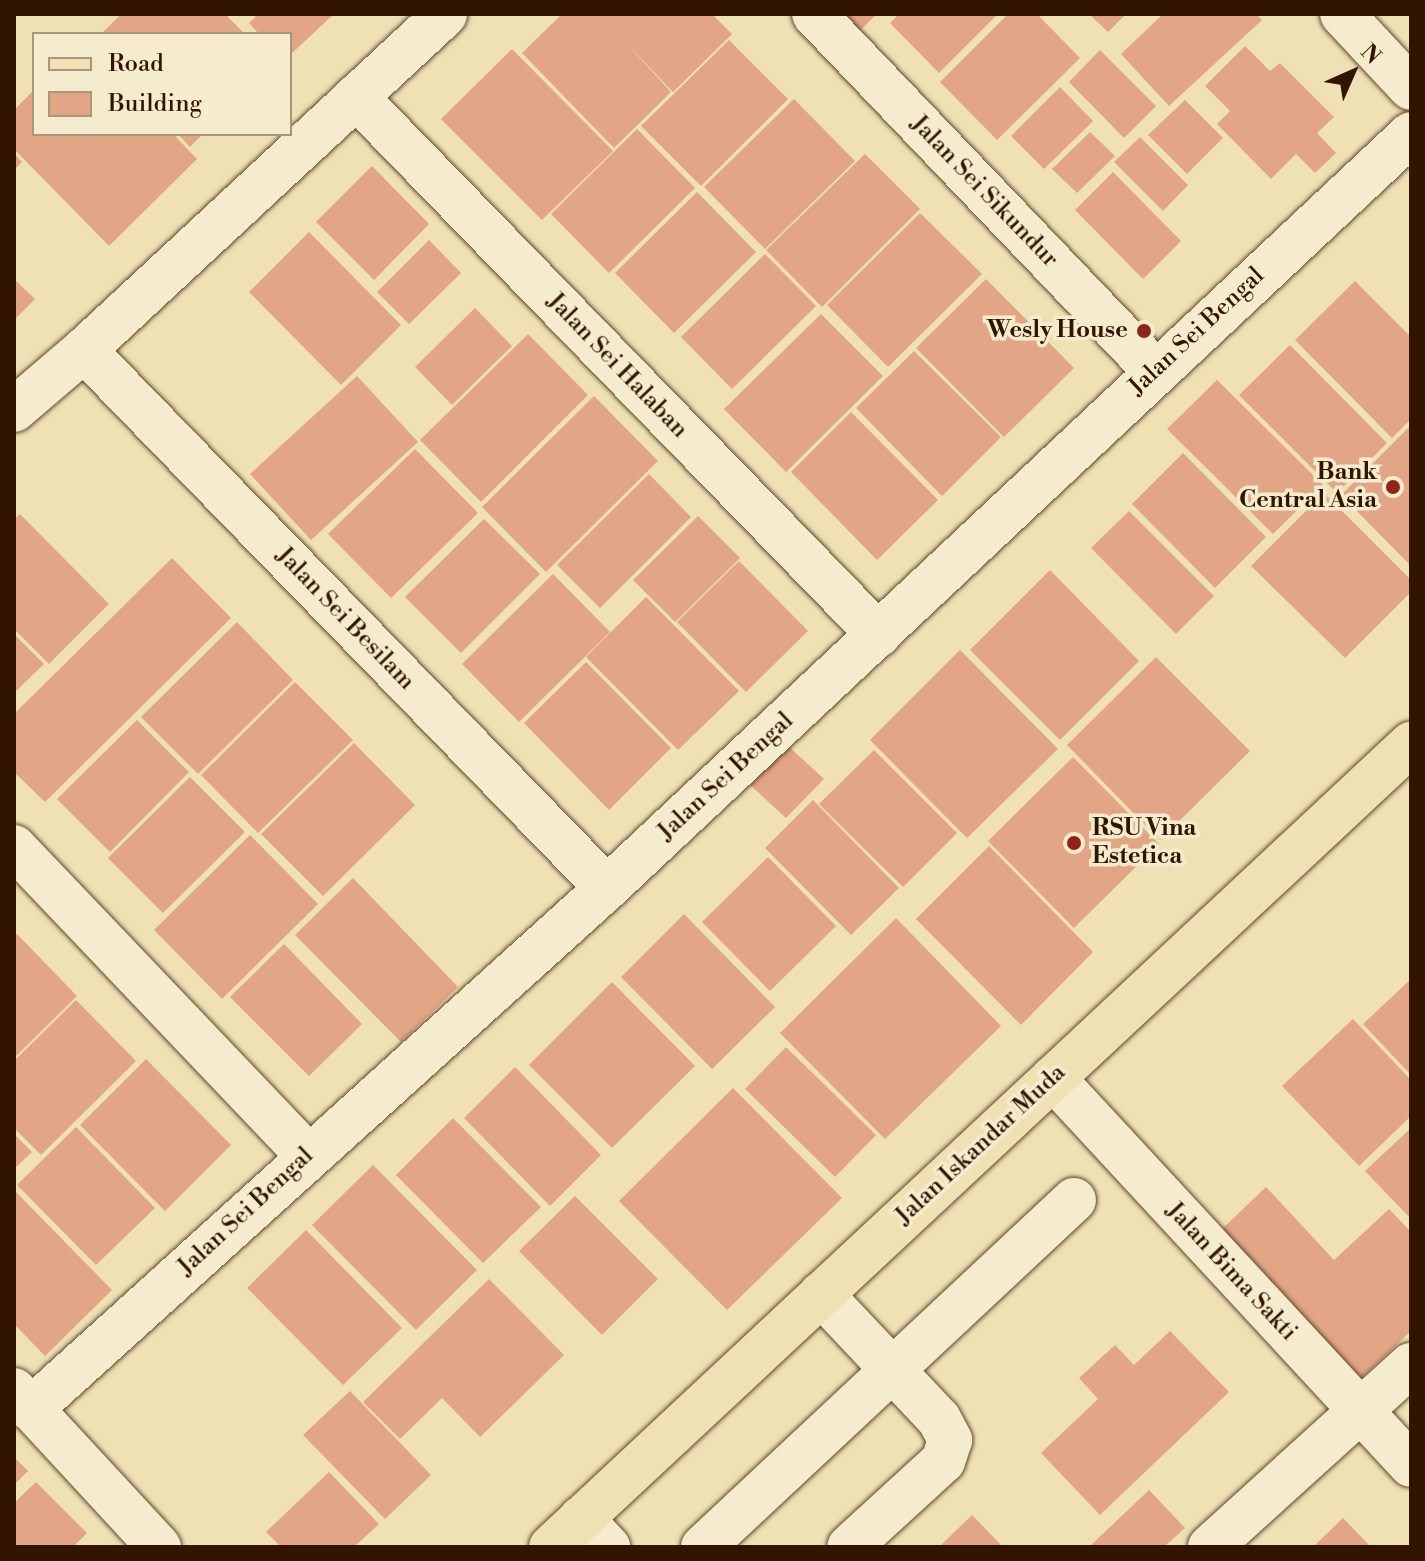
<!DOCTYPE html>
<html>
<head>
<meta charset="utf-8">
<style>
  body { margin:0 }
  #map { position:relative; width:1425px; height:1561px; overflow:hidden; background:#efe1b4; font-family:"Libre Bodoni",serif }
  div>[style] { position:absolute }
  .building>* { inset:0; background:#e2a585 }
  .roads { filter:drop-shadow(0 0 2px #60482d) drop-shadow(0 0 2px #60482d) }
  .minor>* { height:44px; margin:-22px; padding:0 22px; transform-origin:22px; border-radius:22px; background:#f5ecce }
  .major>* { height:44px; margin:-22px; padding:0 22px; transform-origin:22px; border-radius:22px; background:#efe1b4 }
  .dots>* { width:22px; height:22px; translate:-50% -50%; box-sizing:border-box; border:4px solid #f5ecce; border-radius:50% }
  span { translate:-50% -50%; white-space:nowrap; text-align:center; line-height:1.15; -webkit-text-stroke:7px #f5ecce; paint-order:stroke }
  .street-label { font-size:24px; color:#311500 }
  .poi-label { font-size:24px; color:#311500; font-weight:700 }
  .right { translate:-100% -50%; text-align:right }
  .left { translate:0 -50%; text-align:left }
  .frame { position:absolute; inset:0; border:16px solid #311500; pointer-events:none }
  .legend { position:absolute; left:32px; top:32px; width:260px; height:104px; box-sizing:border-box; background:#f5ecce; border:2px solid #a7967c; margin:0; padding:10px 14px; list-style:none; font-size:24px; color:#311500 }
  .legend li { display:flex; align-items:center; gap:16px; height:40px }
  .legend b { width:40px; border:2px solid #a7967c }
  .north { position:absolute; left:1313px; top:32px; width:80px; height:80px; -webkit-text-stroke:6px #f5ecce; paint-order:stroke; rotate:45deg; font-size:22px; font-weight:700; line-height:32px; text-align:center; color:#311500 }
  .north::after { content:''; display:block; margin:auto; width:28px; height:36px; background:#311500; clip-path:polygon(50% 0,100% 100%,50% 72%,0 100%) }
</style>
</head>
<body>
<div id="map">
  <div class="building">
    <i style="clip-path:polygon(121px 14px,225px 14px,245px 34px,101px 34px)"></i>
    <i style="clip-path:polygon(258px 14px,334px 14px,290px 55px,290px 34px,259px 34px,249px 23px)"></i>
    <i style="clip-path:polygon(562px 14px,712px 14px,732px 34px,673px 92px,625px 42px,671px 92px,614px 148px,522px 53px)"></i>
    <i style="clip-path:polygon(821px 14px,877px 14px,848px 42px)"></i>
    <i style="clip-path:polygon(899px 14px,998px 14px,939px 73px,890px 23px)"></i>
    <i style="clip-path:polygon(1008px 14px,1037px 14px,1080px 58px,997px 140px,940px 82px)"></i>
    <i style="clip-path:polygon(1089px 14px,1126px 14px,1108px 32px)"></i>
    <i style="clip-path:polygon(1163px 14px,1256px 14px,1262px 20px,1169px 106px,1121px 54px)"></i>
    <i style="clip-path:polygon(729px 40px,788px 99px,701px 186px,641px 126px)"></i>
    <i style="clip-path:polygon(1245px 46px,1270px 71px,1280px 63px,1334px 117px,1317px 133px,1336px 153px,1315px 173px,1296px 154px,1271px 179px,1217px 124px,1230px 111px,1205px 86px)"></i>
    <i style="clip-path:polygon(512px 49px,613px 151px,542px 220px,441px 119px)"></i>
    <i style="clip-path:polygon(1100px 50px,1156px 106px,1124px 138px,1069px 82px)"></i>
    <i style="clip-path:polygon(1060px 87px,1093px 121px,1044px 169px,1011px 136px)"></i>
    <i style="clip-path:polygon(34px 90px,34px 134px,173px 134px,197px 159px,109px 246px,14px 149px,14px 110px)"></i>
    <i style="clip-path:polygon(794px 99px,855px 161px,765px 249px,704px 187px)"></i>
    <i style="clip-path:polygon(1185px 100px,1223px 138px,1187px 174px,1148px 135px)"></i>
    <i style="clip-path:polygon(637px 129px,695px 188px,609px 273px,551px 214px)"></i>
    <i style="clip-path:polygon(1090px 132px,1115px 156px,1077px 193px,1052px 169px)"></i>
    <i style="clip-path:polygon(178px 134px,203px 134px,190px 147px)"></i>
    <i style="clip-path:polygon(1140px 137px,1188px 185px,1163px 211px,1114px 162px)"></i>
    <i style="clip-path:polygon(14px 153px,22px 162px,14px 170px)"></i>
    <i style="clip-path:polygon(865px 154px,920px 209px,822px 307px,766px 250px)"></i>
    <i style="clip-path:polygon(372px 166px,429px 224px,374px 280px,316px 222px)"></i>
    <i style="clip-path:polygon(1113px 172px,1181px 241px,1143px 279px,1075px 210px)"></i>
    <i style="clip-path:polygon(697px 192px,756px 252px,674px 333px,615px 273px)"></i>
    <i style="clip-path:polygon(920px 213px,982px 274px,888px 367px,827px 305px)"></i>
    <i style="clip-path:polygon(309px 232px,401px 325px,341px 385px,249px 292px)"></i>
    <i style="clip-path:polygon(429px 240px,461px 273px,409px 324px,377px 292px)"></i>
    <i style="clip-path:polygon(765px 254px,816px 306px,732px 389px,681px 337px)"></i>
    <i style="clip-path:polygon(14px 279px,35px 299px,14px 320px)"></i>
    <i style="clip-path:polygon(986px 279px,1074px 368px,1004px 437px,916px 348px)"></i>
    <i style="clip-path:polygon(1355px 281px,1411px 337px,1411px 419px,1392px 438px,1295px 340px)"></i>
    <i style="clip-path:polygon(475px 308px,512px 346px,452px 405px,415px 367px)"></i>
    <i style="clip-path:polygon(821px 314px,883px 376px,786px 472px,724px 409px)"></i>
    <i style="clip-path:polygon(528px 334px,588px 395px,481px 502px,420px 440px)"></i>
    <i style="clip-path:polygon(1290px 345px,1387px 443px,1337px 493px,1239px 395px)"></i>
    <i style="clip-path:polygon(914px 351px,1001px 437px,942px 496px,856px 408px)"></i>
    <i style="clip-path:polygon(357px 376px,418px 442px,311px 540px,250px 474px)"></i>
    <i style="clip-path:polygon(1217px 380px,1323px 485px,1273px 534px,1167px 429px)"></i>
    <i style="clip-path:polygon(594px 396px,658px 461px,546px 572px,482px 507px)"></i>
    <i style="clip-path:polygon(851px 412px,938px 500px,877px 560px,791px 472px)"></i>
    <i style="clip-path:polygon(1411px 425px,1411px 566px,1341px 495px)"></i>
    <i style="clip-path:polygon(415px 449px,478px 513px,391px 598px,328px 534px)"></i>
    <i style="clip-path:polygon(1183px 453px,1266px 537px,1215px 588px,1132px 504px)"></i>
    <i style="clip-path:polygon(649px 474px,691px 517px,600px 608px,557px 565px)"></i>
    <i style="clip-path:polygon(1324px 493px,1411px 580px,1411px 592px,1345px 658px,1251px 566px)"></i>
    <i style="clip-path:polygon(1129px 511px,1214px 596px,1176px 634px,1091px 548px)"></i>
    <i style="clip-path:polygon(20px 514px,109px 604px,49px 664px,14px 629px,14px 519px)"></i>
    <i style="clip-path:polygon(698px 516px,740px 558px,675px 622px,633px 580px)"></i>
    <i style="clip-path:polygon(484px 519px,540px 574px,461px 653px,405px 597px)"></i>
    <i style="clip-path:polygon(172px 558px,231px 618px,45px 802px,14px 772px,14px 714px)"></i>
    <i style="clip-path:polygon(739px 561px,808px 631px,746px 692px,677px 622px)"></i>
    <i style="clip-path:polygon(1050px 570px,1139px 661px,1060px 740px,970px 650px)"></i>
    <i style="clip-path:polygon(553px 574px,610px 632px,519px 722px,462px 664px)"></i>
    <i style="clip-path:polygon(646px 597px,739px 691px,678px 750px,586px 657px)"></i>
    <i style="clip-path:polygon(237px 622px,293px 680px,198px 774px,141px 717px)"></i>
    <i style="clip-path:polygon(14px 634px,44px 664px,14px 693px)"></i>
    <i style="clip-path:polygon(960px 650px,1058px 749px,967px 838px,870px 740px)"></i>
    <i style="clip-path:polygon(1156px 657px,1250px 751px,1160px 840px,1067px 745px)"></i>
    <i style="clip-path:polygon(586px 662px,671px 748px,609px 810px,524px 723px)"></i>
    <i style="clip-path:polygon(295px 682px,353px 740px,258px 833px,201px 775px)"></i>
    <i style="clip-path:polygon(137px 720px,189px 772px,110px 852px,57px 799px)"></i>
    <i style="clip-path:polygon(354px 743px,415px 805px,323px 896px,261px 834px)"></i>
    <i style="clip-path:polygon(786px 744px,824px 779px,786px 818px,748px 783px)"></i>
    <i style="clip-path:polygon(874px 750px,957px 833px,903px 887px,819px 804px)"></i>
    <i style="clip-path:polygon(1073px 757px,1159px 844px,1074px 928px,988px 841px)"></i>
    <i style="clip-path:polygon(190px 777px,245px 832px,163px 913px,108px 858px)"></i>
    <i style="clip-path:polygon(813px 800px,899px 888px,851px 935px,765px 848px)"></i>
    <i style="clip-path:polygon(250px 835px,318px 904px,222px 999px,154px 930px)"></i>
    <i style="clip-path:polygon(989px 846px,1093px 952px,1021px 1025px,916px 919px)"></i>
    <i style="clip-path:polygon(768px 857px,836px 926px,770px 991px,702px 922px)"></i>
    <i style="clip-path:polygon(353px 878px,458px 987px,401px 1042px,295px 935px)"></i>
    <i style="clip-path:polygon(684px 914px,775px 1007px,712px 1069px,621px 977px)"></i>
    <i style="clip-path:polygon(896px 918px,1001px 1026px,885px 1139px,780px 1033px)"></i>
    <i style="clip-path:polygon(17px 934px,77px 996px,14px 1058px,14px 937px)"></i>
    <i style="clip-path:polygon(284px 944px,362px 1024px,309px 1076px,230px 997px)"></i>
    <i style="clip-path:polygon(1411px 979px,1411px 1075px,1363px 1024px)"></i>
    <i style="clip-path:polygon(612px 982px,695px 1066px,612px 1148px,529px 1065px)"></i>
    <i style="clip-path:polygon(76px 1000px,136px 1061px,41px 1155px,14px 1128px,14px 1061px)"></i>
    <i style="clip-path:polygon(1353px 1019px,1411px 1080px,1411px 1116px,1359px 1166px,1282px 1086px)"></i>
    <i style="clip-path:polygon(786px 1047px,876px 1135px,835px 1177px,745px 1089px)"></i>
    <i style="clip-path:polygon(146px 1059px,231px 1145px,165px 1211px,80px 1125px)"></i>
    <i style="clip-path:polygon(515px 1067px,601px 1155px,550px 1206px,464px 1118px)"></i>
    <i style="clip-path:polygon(733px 1088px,842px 1198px,727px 1310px,619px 1201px)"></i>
    <i style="clip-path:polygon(453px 1118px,541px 1207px,483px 1263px,396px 1175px)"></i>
    <i style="clip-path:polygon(76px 1127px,155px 1208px,96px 1265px,17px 1185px)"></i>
    <i style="clip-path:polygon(1411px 1128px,1411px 1219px,1365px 1171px)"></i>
    <i style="clip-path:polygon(14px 1134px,32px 1152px,14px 1169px)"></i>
    <i style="clip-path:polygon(373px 1165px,477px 1270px,416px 1330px,312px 1225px)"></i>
    <i style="clip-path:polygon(1266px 1187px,1334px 1260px,1389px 1209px,1411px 1232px,1411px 1331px,1359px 1380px,1221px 1230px)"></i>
    <i style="clip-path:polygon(14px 1190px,112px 1290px,45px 1356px,14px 1324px)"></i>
    <i style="clip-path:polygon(575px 1196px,658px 1279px,602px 1335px,519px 1251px)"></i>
    <i style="clip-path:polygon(306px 1230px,402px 1328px,343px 1385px,247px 1288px)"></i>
    <i style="clip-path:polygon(489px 1279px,564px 1355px,480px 1437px,442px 1398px,400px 1439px,363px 1402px)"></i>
    <i style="clip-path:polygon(1170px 1331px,1229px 1392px,1100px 1515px,1041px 1453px,1098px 1399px,1079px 1378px,1115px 1345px,1134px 1365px)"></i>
    <i style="clip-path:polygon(350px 1391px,431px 1475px,385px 1519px,303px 1435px)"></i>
    <i style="clip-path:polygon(14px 1457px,28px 1471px,14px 1485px)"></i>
    <i style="clip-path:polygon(329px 1472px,379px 1524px,354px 1547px,281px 1547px,266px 1532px)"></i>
    <i style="clip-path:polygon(36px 1482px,87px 1533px,73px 1547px,14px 1547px,14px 1503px)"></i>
    <i style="clip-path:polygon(1149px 1490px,1185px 1528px,1164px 1547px,1089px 1547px)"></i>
    <i style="clip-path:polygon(972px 1515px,1003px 1547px,939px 1547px)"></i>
    <i style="clip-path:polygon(1343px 1518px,1371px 1547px,1313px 1547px)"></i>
  </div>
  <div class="roads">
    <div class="minor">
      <i style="left:814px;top:14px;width:494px;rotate:46.3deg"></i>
      <i style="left:1342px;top:14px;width:101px;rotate:47deg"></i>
      <i style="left:356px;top:97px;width:750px;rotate:45.81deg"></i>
      <i style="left:84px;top:350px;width:750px;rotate:45.81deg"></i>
      <i style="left:14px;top:410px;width:92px;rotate:-40.6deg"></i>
      <i style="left:84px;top:350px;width:493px;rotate:-42.9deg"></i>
      <i style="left:14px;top:847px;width:425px;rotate:46.4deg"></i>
      <i style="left:1053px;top:1078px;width:527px;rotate:47.23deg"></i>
      <i style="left:821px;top:1294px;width:172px;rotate:46.7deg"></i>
      <i style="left:939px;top:1419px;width:24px;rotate:62deg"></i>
      <i style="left:950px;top:1440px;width:22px;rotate:108deg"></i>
      <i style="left:943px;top:1461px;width:127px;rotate:137.5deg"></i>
      <i style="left:14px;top:1390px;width:214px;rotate:47.3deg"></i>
      <i style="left:31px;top:1409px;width:777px;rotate:-42.13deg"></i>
      <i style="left:607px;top:888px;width:1102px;rotate:-43.16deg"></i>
      <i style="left:581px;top:1518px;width:40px;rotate:47deg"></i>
      <i style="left:703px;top:1547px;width:508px;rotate:-43.09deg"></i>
      <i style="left:1210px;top:1547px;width:271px;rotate:-42.2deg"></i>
    </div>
    <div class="major">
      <i style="left:551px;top:1547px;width:1177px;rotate:-43.04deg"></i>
    </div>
  </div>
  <div class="dots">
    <i style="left:1144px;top:331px;background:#8f2418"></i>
    <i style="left:1393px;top:487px;background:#8f2418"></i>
    <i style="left:1074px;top:843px;background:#8f2418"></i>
  </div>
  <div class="street-label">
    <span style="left:984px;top:192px;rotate:46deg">Jalan Sei Sikundur</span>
    <span style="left:1197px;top:332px;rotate:-43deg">Jalan Sei Bengal</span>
    <span style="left:617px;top:366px;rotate:46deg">Jalan Sei Halaban</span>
    <span style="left:345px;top:619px;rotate:46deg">Jalan Sei Besilam</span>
    <span style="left:726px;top:777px;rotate:-43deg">Jalan Sei Bengal</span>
    <span style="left:981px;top:1145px;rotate:-43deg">Jalan Iskandar Muda</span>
    <span style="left:246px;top:1212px;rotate:-43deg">Jalan Sei Bengal</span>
    <span style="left:1231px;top:1272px;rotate:47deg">Jalan Bima Sakti</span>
  </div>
  <div class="poi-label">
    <span class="right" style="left:1128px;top:331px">Wesly House</span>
    <span class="right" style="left:1377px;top:487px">Bank<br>Central Asia</span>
    <span class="left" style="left:1092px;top:843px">RSU Vina<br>Estetica</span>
  </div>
  <div class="frame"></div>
  <ul class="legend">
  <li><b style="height:10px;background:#efe1b4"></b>Road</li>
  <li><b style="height:22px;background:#e2a585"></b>Building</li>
  </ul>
  <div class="north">N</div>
</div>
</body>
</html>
